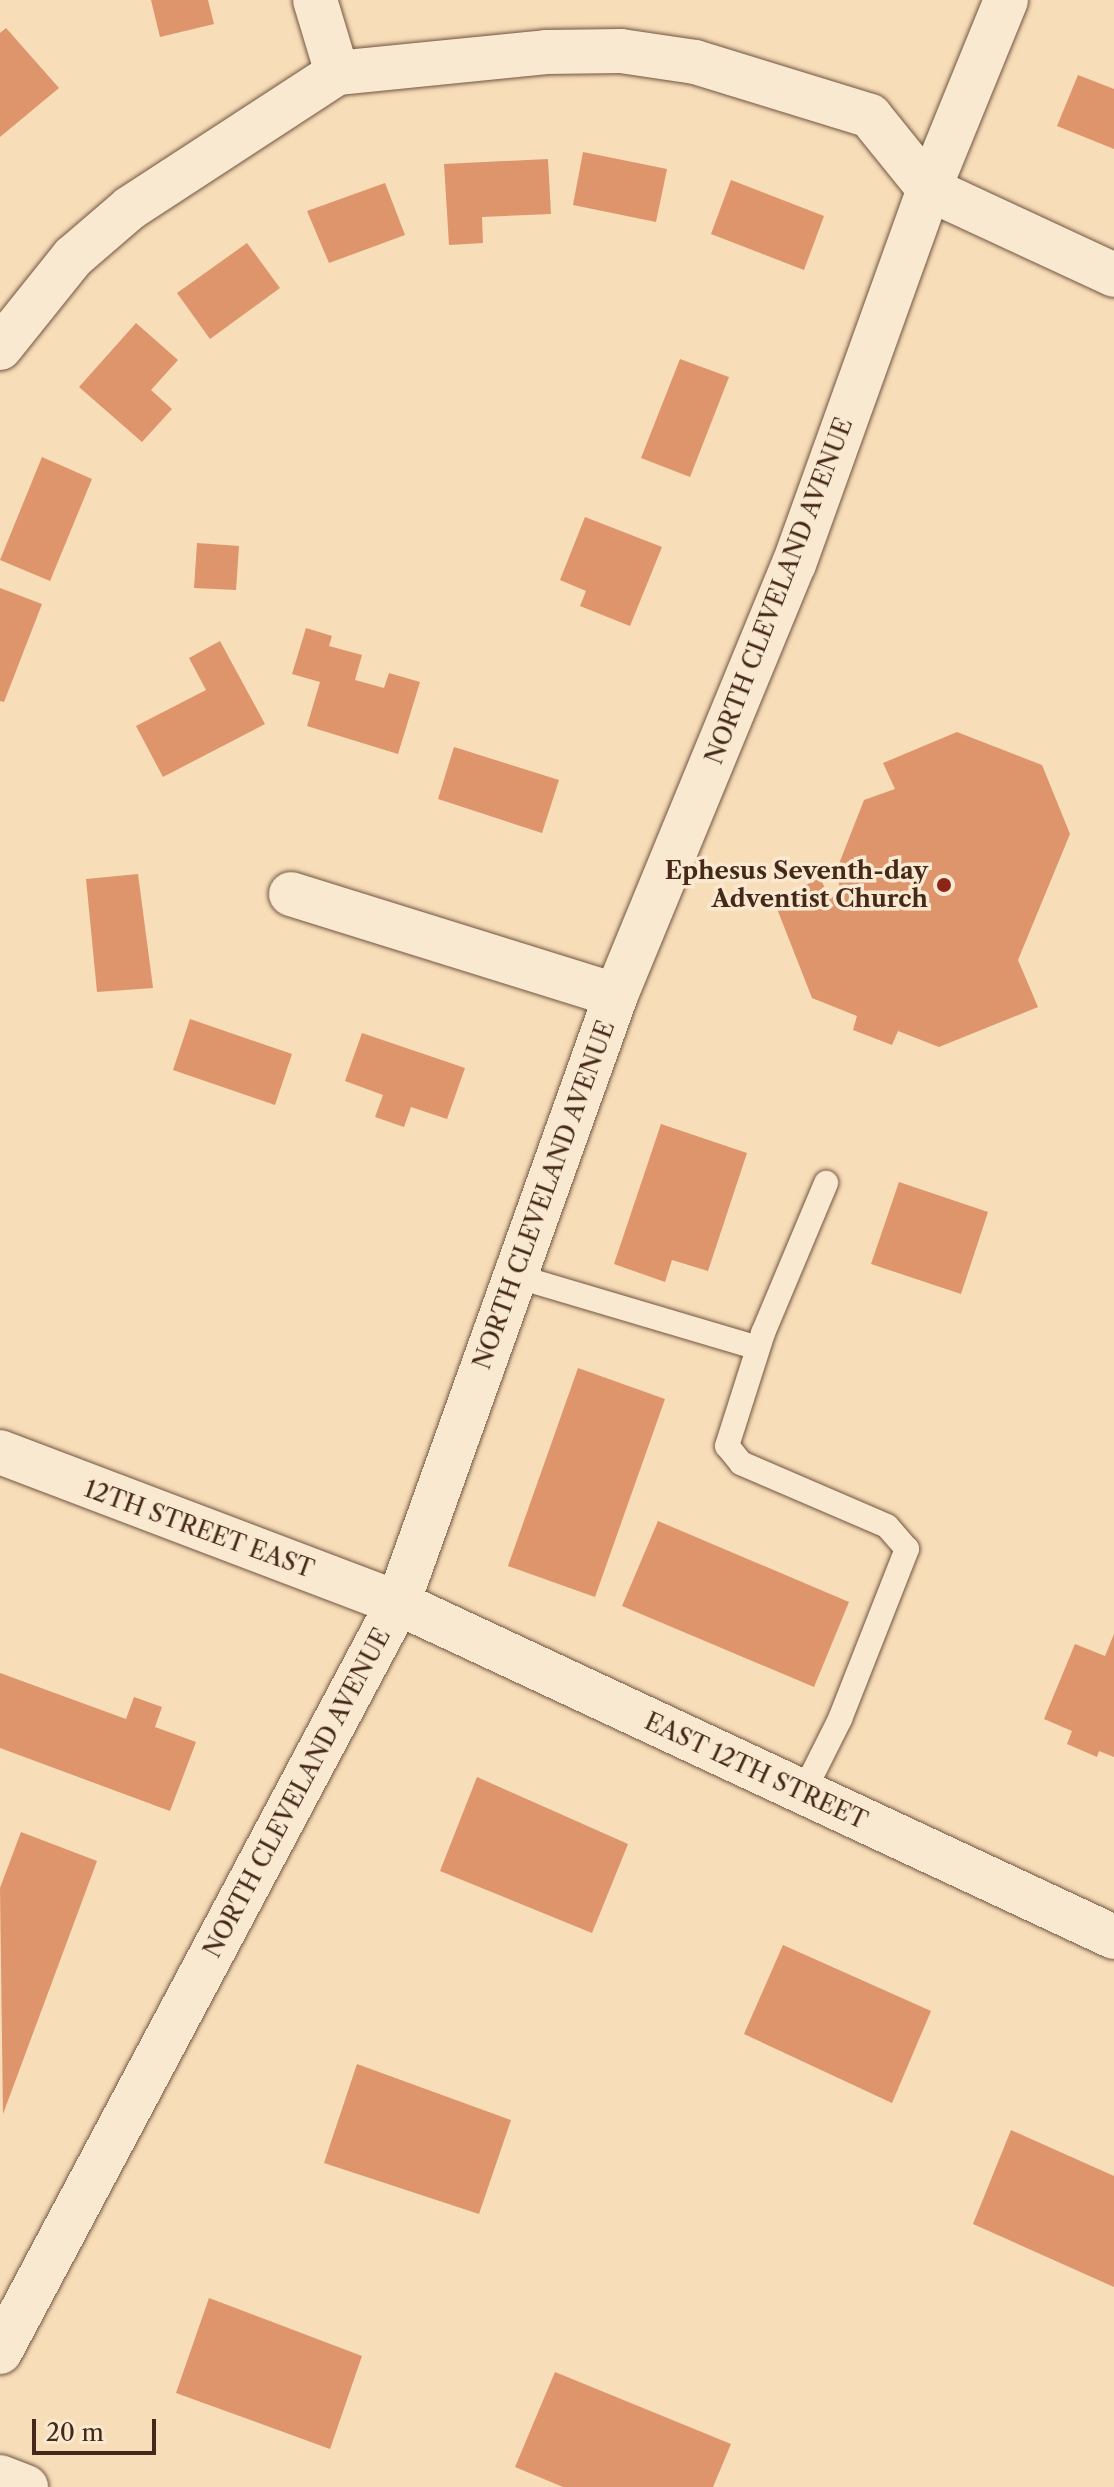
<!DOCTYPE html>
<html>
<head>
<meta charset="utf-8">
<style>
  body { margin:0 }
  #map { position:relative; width:1114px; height:2487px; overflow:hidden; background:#f7ddb8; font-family:"Libre Caslon Text",serif }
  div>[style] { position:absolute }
  .building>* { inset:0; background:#de956c }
  .roads { filter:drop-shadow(0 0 2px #725541) drop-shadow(0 0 2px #725541) }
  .service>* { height:24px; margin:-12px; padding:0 12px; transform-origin:12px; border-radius:12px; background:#fae9d1 }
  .minor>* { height:44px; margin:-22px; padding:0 22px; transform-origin:22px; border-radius:22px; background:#fae9d1 }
  .tertiary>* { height:44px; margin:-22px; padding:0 22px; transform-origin:22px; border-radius:22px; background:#fae9d1 }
  .dots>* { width:22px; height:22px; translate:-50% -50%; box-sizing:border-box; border:4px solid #fae9d1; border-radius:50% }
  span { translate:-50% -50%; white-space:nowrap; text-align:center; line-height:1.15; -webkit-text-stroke:7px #fae9d1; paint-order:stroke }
  .street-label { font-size:24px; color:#452819 }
  .poi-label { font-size:24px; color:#452819; font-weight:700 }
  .right { translate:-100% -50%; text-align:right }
  .scale { position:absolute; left:32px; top:2419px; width:124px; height:36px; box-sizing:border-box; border:4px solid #452819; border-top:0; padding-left:10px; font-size:24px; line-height:28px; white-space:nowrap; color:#452819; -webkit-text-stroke:6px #fae9d1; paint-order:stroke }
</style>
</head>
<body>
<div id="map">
  <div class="building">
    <i style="clip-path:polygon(151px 0,208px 0,214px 24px,160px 37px)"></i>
    <i style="clip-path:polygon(6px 28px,59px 88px,0 137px,0 33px)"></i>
    <i style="clip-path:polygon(1078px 75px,1114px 89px,1114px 149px,1057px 126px)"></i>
    <i style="clip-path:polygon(583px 152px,667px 169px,656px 222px,573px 205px)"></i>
    <i style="clip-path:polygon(548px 159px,551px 214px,482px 217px,483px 243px,449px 245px,444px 164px)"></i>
    <i style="clip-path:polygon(731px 180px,824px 216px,804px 270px,711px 234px)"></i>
    <i style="clip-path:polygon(385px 183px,405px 235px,329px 263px,307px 211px)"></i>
    <i style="clip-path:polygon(247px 243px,280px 288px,210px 339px,177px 293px)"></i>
    <i style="clip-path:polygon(136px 323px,178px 360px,151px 390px,172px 409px,142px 442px,79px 387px)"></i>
    <i style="clip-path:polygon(680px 359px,729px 377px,690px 477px,641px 458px)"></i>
    <i style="clip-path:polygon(42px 457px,92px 479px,50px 581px,0 560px)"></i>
    <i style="clip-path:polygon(585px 517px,662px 547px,630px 626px,580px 606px,586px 591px,560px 580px)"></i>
    <i style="clip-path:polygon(197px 543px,239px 546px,236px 590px,194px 588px)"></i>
    <i style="clip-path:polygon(0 588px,42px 604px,4px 702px,0 701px)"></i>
    <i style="clip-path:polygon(306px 628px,332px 636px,329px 646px,362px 655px,355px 680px,384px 688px,389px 673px,420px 682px,398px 754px,307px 726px,320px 682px,292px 674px)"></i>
    <i style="clip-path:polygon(220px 641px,265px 724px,163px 777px,136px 726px,206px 690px,189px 658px)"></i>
    <i style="clip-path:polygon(957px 732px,1042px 765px,1070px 834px,1018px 960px,1038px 1007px,939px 1047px,898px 1031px,892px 1045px,853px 1030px,857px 1016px,812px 998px,774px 901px,820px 878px,830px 898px,842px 892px,835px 874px,864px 800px,895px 789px,883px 763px)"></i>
    <i style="clip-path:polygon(454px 747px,559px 780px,542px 833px,438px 799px)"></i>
    <i style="clip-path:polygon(138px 874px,153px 988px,97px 992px,86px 879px)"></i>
    <i style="clip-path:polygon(190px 1019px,292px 1054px,275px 1105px,173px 1070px)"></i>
    <i style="clip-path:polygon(362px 1033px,465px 1068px,447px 1119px,411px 1107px,404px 1127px,375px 1117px,383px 1095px,345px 1081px)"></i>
    <i style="clip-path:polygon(661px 1124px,747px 1153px,708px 1271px,672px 1260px,665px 1282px,614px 1264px)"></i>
    <i style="clip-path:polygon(899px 1182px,988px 1212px,961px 1294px,871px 1264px)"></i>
    <i style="clip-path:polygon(578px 1368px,665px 1399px,595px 1597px,508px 1566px)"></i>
    <i style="clip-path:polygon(658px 1521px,849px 1602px,814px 1687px,622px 1606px)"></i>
    <i style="clip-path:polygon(1114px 1634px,1114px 1757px,1099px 1751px,1097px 1757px,1067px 1744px,1072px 1731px,1044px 1719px,1075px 1644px,1105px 1656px)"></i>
    <i style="clip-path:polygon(0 1673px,126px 1719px,134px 1697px,162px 1707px,155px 1727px,196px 1742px,170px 1811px,0 1748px)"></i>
    <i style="clip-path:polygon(477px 1777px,628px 1844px,592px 1933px,440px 1871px)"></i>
    <i style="clip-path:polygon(21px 1832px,97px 1861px,3px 2114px,0 1888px)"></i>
    <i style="clip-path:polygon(783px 1945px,931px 2011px,892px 2103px,744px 2034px)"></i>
    <i style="clip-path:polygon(357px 2064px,511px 2120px,479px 2214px,324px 2163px)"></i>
    <i style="clip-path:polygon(1011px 2130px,1114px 2176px,1114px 2287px,973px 2224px)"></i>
    <i style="clip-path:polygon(209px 2298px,362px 2356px,330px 2449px,176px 2393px)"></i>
    <i style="clip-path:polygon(555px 2372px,731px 2444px,713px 2487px,563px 2487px,515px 2467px)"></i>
  </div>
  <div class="roads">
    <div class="service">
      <i style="left:515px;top:1276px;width:253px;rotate:16.5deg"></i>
      <i style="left:803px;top:1793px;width:83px;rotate:-63.4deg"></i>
      <i style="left:840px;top:1719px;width:183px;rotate:-68.5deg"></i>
      <i style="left:907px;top:1549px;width:30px;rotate:-131deg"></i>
      <i style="left:887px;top:1526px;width:159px;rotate:-156.7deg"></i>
      <i style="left:741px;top:1463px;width:22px;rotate:-129deg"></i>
      <i style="left:727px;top:1446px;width:119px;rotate:-72.3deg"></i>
      <i style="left:763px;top:1333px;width:163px;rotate:-67.2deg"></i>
    </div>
    <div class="minor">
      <i style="left:315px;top:0;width:76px;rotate:73.2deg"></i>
      <i style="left:0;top:348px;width:117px;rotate:-51.3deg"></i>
      <i style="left:73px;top:257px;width:75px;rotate:-40.7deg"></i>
      <i style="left:130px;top:208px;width:247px;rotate:-33.1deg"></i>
      <i style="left:337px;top:73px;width:210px;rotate:-5.7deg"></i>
      <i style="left:546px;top:52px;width:75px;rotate:-0.8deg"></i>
      <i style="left:621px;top:51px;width:75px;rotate:8.5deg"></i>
      <i style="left:695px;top:62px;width:183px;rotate:17.1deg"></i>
      <i style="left:870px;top:116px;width:94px;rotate:51.1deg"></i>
      <i style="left:929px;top:189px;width:204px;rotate:24.9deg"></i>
      <i style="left:291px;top:894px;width:340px;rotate:17.3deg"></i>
      <i style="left:0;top:2477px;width:28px;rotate:21deg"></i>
    </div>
    <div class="tertiary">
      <i style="left:0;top:1452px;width:426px;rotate:20.8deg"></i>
      <i style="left:398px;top:1603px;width:790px;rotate:25.01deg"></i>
      <i style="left:0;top:2352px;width:848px;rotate:-62.01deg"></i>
      <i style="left:398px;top:1603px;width:646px;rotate:-70.27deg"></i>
      <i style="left:616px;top:995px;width:466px;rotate:-67.6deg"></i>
      <i style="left:794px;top:564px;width:399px;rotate:-70.2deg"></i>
      <i style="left:929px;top:189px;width:204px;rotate:-67.8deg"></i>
    </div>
  </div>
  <div class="dots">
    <i style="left:944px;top:885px;background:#8f2418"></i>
  </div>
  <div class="street-label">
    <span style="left:779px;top:591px;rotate:-69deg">NORTH CLEVELAND AVENUE</span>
    <span style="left:544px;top:1195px;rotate:-70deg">NORTH CLEVELAND AVENUE</span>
    <span style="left:199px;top:1529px;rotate:20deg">12TH STREET EAST</span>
    <span style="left:756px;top:1771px;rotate:25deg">EAST 12TH STREET</span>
    <span style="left:297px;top:1793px;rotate:-62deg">NORTH CLEVELAND AVENUE</span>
  </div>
  <div class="poi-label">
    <span class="right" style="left:928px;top:885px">Ephesus Seventh-day<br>Adventist Church</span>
  </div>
  <div class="scale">20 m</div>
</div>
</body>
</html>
